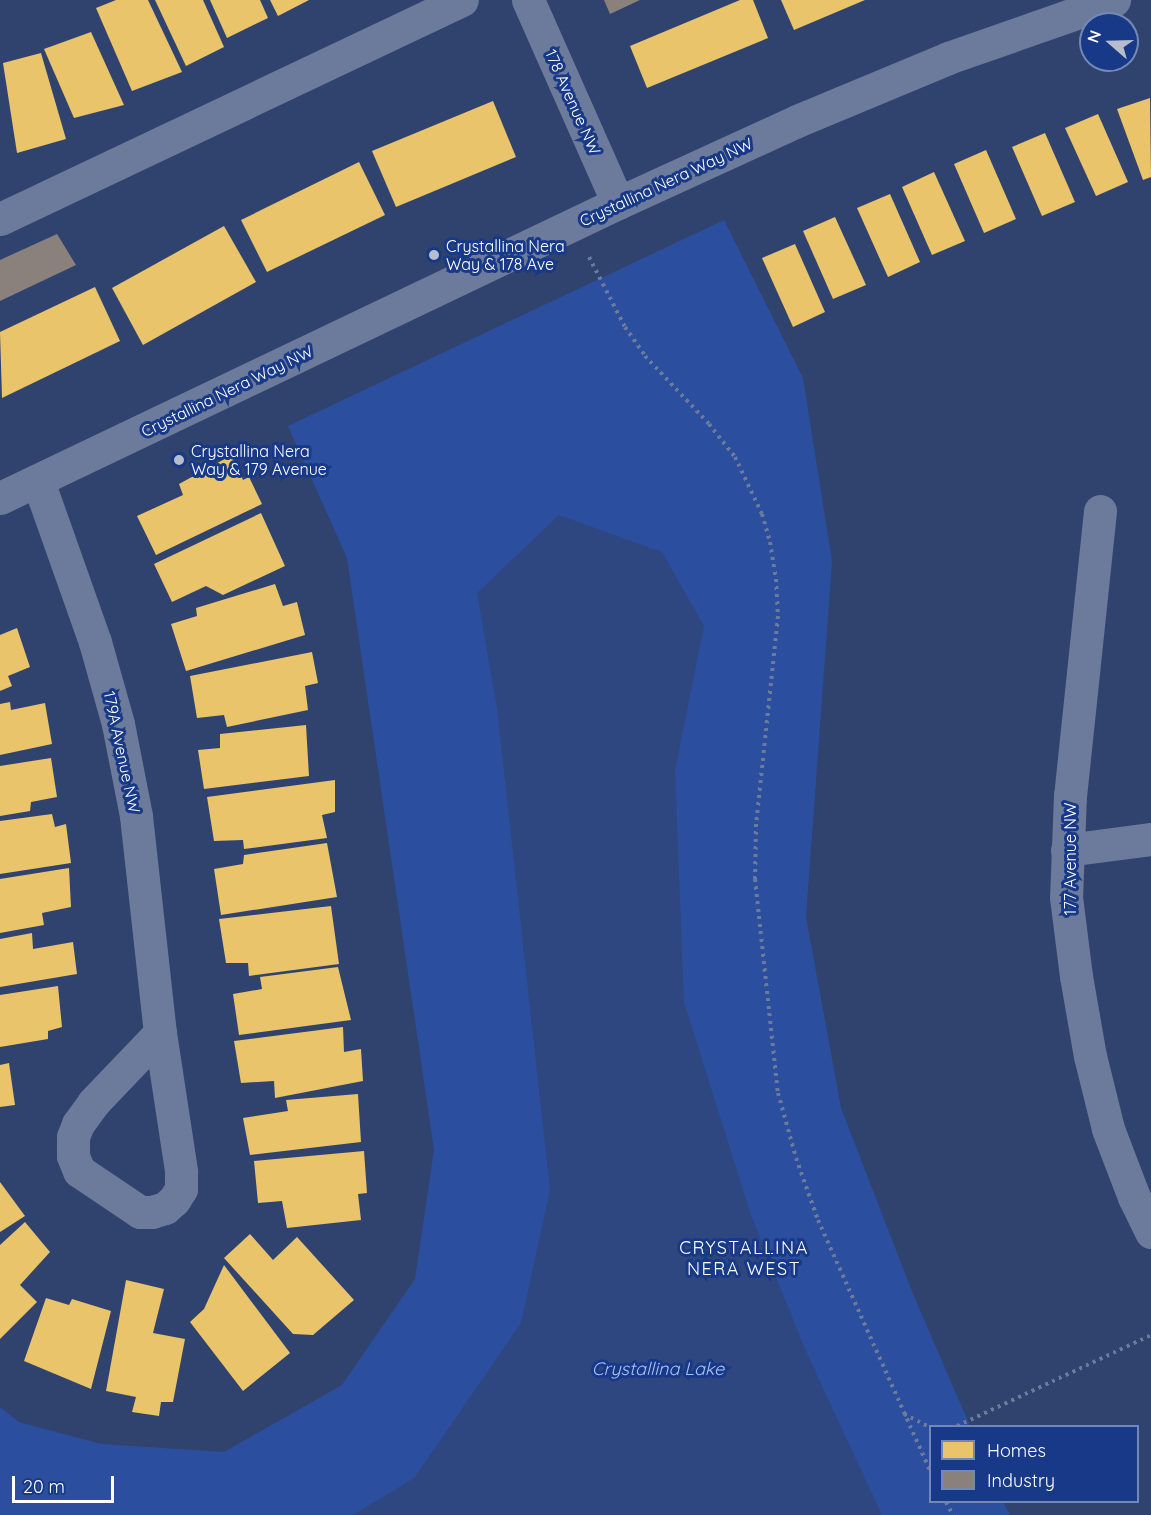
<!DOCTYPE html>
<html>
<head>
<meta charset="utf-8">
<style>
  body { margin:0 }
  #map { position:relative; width:1151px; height:1515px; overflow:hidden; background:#30436e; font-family:Quicksand,sans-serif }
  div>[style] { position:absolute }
  .green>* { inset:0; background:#2b4f9e }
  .water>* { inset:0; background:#2e4780 }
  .homes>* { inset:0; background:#e9c46a }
  .industry>* { inset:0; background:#8a817c }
  .path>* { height:4px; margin-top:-2px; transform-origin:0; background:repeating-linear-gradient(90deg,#6c7a9b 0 3px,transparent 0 7.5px) }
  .minor>* { height:33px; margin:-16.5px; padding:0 16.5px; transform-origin:16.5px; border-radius:16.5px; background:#6c7a9b }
  .dots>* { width:16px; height:16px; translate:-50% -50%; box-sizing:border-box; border:3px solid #173987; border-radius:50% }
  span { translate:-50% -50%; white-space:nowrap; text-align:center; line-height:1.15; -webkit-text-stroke:6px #173987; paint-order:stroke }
  .street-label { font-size:16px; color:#fff }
  .poi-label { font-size:16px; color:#fff }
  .left { translate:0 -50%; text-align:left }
  .neighbourhood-label { font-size:18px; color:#fff; letter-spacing:1.5px }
  .water-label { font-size:18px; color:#aac2f5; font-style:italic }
  .legend { position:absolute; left:929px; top:1425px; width:210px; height:78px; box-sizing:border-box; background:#173987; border:2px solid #7488b7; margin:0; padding:8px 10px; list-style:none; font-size:18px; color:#fff }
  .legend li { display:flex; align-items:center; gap:12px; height:30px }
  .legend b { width:30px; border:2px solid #7488b7 }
  .north { position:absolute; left:1079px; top:12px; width:60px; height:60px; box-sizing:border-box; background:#173987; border:2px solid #7488b7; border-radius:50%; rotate:290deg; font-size:16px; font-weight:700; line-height:24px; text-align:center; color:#fff }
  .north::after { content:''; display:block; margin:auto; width:21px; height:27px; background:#b7bdcc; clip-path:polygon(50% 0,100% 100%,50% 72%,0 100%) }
  .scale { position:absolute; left:12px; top:1476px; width:102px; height:27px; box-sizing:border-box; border:3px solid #fff; border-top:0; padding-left:8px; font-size:18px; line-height:21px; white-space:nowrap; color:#fff; -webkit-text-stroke:4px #173987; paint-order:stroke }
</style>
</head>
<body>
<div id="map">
  <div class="green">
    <i style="clip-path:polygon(724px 220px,803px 378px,832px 561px,806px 917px,841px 1108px,913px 1294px,970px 1426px,930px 1426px,930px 1502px,1003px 1502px,1010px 1515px,0 1515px,0 1407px,19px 1422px,101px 1444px,224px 1452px,342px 1385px,415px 1279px,434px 1150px,347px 558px,288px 426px)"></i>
  </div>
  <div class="water">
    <i style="clip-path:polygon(559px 515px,662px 552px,704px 626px,675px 770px,684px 1002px,750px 1212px,805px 1349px,882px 1515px,353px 1515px,414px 1478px,521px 1323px,550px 1190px,497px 709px,477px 593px)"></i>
  </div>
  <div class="homes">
    <i style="clip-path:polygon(116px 0,148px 0,182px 72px,132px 91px,96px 8px)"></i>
    <i style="clip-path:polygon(155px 0,203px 0,224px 47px,186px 66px)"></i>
    <i style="clip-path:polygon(210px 0,260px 0,268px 18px,227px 38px)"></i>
    <i style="clip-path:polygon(270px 0,309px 0,278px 16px)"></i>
    <i style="clip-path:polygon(740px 0,753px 0,768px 38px,647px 88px,630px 46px)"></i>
    <i style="clip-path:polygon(781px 0,865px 0,794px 30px)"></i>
    <i style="clip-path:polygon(91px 32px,124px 105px,74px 118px,44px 49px)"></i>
    <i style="clip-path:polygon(41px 53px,66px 139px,17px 153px,3px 63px)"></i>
    <i style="clip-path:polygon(1150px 98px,1151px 177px,1143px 180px,1117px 109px)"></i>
    <i style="clip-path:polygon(493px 101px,516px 157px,396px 207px,372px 151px)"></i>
    <i style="clip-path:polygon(1098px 114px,1128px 182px,1096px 196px,1065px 128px)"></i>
    <i style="clip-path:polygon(1045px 133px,1075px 202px,1042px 216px,1012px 147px)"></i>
    <i style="clip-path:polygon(986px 150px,1016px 219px,984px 233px,954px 164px)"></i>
    <i style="clip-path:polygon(359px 162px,385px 215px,267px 272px,241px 220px)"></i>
    <i style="clip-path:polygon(934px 172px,965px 241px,932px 255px,902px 187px)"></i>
    <i style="clip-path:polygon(890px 194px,920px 262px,888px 277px,857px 208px)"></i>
    <i style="clip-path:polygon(835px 217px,866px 285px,833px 299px,803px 231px)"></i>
    <i style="clip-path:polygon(224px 226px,256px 282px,143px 345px,112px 288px)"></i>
    <i style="clip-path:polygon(795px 244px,825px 312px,793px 327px,762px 258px)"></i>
    <i style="clip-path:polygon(95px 287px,120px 341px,2px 398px,0 332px)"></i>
    <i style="clip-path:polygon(232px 455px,243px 480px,249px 477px,262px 504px,156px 555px,137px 516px,183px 495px,179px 484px)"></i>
    <i style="clip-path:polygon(261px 513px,285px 566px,223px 595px,206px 586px,172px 602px,154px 564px)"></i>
    <i style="clip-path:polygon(275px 584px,283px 606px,297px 602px,305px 635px,186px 671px,171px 624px,197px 616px,196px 608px)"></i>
    <i style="clip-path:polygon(17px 628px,30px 667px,8px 676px,12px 686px,0 691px,0 635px)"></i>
    <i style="clip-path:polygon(312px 652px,318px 683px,305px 686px,308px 710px,227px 727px,224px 715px,197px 718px,190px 676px)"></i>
    <i style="clip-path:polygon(10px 702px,11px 710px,45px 703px,52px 744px,0 755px,0 704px)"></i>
    <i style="clip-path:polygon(306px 725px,309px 776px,204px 789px,198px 750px,220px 748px,220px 734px)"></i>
    <i style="clip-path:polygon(51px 758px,57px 797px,31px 802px,30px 811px,0 816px,0 766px)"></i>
    <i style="clip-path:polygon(335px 780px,335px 812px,322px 815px,327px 838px,244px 849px,243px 840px,214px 841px,207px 797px)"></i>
    <i style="clip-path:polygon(52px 814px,55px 827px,66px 824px,71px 863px,0 874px,0 821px)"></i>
    <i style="clip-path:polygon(327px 843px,337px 897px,221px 915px,214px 869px,243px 864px,244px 855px)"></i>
    <i style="clip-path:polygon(69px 868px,71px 907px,42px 913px,44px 925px,0 933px,0 879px)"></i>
    <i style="clip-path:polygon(331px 906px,339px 964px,249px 976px,248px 963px,226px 963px,219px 919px)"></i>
    <i style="clip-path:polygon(32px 933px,33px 949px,73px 942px,77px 974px,0 987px,0 939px)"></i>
    <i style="clip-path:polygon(338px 967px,351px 1020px,239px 1035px,233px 994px,262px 989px,260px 977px)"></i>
    <i style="clip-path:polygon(58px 986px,62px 1027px,48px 1031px,48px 1039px,0 1047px,0 995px)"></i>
    <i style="clip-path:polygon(343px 1027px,344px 1052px,361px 1049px,363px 1081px,275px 1098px,274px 1081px,241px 1083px,234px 1041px)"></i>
    <i style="clip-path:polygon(9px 1063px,15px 1105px,0 1107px,0 1065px)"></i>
    <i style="clip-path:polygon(358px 1094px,361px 1142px,250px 1155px,243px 1118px,288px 1111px,286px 1100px)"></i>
    <i style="clip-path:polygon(364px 1151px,367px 1193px,358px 1194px,361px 1220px,287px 1228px,282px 1201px,258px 1203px,254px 1161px)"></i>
    <i style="clip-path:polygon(0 1182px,25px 1216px,0 1232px)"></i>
    <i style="clip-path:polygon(25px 1222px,50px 1252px,20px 1285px,37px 1302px,0 1339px,0 1245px)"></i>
    <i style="clip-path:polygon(250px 1234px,273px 1260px,297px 1237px,354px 1300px,313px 1335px,293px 1334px,224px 1258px)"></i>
    <i style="clip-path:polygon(224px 1265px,290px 1353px,243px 1391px,190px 1322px,204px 1309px)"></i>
    <i style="clip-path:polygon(126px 1280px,164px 1289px,153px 1333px,185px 1339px,173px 1402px,161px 1402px,159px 1416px,132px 1412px,136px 1397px,106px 1391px)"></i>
    <i style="clip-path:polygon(46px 1298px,69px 1305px,72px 1299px,111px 1311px,91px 1389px,24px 1361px)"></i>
  </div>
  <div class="industry">
    <i style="clip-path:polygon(604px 0,640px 0,610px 14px)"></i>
    <i style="clip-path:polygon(57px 234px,76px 265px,0 301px,0 260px)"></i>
  </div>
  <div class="path">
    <i style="left:589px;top:257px;width:79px;rotate:62.8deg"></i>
    <i style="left:625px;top:327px;width:35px;rotate:55deg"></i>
    <i style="left:645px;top:356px;width:93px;rotate:46.7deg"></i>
    <i style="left:709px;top:424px;width:42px;rotate:51.8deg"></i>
    <i style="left:735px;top:457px;width:63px;rotate:64.7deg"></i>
    <i style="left:762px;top:514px;width:29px;rotate:74deg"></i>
    <i style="left:770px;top:542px;width:37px;rotate:81deg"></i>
    <i style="left:776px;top:579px;width:37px;rotate:87deg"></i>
    <i style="left:778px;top:616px;width:209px;rotate:96deg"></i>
    <i style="left:756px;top:824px;width:55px;rotate:91deg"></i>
    <i style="left:755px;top:879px;width:215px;rotate:83.9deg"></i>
    <i style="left:778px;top:1093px;width:67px;rotate:74.5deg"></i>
    <i style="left:796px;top:1158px;width:66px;rotate:70.5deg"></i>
    <i style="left:818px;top:1220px;width:274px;rotate:65.9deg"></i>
    <i style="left:904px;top:1414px;width:29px;rotate:27deg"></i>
    <i style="left:957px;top:1426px;width:214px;rotate:-25.1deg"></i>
    <i style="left:946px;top:1502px;width:15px;rotate:62deg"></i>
  </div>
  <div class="minor">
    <i style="left:528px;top:0;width:222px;rotate:66.1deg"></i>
    <i style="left:0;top:219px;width:511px;rotate:-25.36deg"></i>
    <i style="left:38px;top:481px;width:171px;rotate:70.5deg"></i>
    <i style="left:95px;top:642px;width:85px;rotate:74.3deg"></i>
    <i style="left:118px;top:724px;width:94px;rotate:78.9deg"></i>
    <i style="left:136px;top:816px;width:218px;rotate:83.7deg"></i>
    <i style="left:160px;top:1033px;width:140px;rotate:81.3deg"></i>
    <i style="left:181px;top:1171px;width:18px;rotate:90deg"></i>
    <i style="left:181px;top:1189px;width:13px;rotate:122deg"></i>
    <i style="left:174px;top:1200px;width:12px;rotate:138deg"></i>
    <i style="left:165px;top:1208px;width:14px;rotate:163deg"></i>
    <i style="left:152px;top:1212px;width:12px;rotate:180deg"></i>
    <i style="left:140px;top:1212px;width:73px;rotate:-146.1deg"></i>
    <i style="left:79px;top:1171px;width:16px;rotate:-112deg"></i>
    <i style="left:73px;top:1156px;width:19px;rotate:-90deg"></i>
    <i style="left:73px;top:1137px;width:14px;rotate:-69deg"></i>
    <i style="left:78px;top:1124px;width:26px;rotate:-54deg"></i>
    <i style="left:93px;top:1103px;width:97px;rotate:-46.3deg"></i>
    <i style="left:0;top:498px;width:685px;rotate:-25.52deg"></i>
    <i style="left:618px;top:203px;width:197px;rotate:-24.6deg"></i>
    <i style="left:797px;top:121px;width:164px;rotate:-22.6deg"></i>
    <i style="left:948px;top:58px;width:176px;rotate:-19.3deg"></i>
    <i style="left:1100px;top:511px;width:286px;rotate:96deg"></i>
    <i style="left:1070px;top:795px;width:102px;rotate:92.2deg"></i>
    <i style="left:1066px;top:897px;width:80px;rotate:82.8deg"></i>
    <i style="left:1076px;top:976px;width:81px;rotate:80.1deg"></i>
    <i style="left:1090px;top:1056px;width:75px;rotate:76.1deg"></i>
    <i style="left:1108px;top:1129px;width:73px;rotate:69.1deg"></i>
    <i style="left:1134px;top:1197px;width:39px;rotate:64deg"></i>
    <i style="left:1067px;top:850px;width:85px;rotate:-7.5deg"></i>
  </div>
  <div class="dots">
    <i style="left:434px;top:255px;background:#b7bdcc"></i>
    <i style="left:179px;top:460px;background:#b7bdcc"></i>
  </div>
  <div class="street-label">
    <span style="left:573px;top:102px;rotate:66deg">178 Avenue NW</span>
    <span style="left:666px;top:182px;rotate:-25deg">Crystallina Nera Way NW</span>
    <span style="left:227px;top:391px;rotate:-26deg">Crystallina Nera Way NW</span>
    <span style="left:122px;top:752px;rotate:78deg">179A Avenue NW</span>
    <span style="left:1070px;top:859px;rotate:-90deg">177 Avenue NW</span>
  </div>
  <div class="poi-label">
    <span class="left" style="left:446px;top:255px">Crystallina Nera<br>Way &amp; 178 Ave</span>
    <span class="left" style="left:191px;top:460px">Crystallina Nera<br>Way &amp; 179 Avenue</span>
  </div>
  <div class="neighbourhood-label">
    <span style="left:744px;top:1259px">CRYSTALLINA<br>NERA WEST</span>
  </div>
  <div class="water-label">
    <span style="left:658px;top:1369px">Crystallina Lake</span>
  </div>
  <ul class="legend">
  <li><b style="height:16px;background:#e9c46a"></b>Homes</li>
  <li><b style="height:16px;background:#8a817c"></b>Industry</li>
  </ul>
  <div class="north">N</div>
  <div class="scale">20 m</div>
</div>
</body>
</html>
